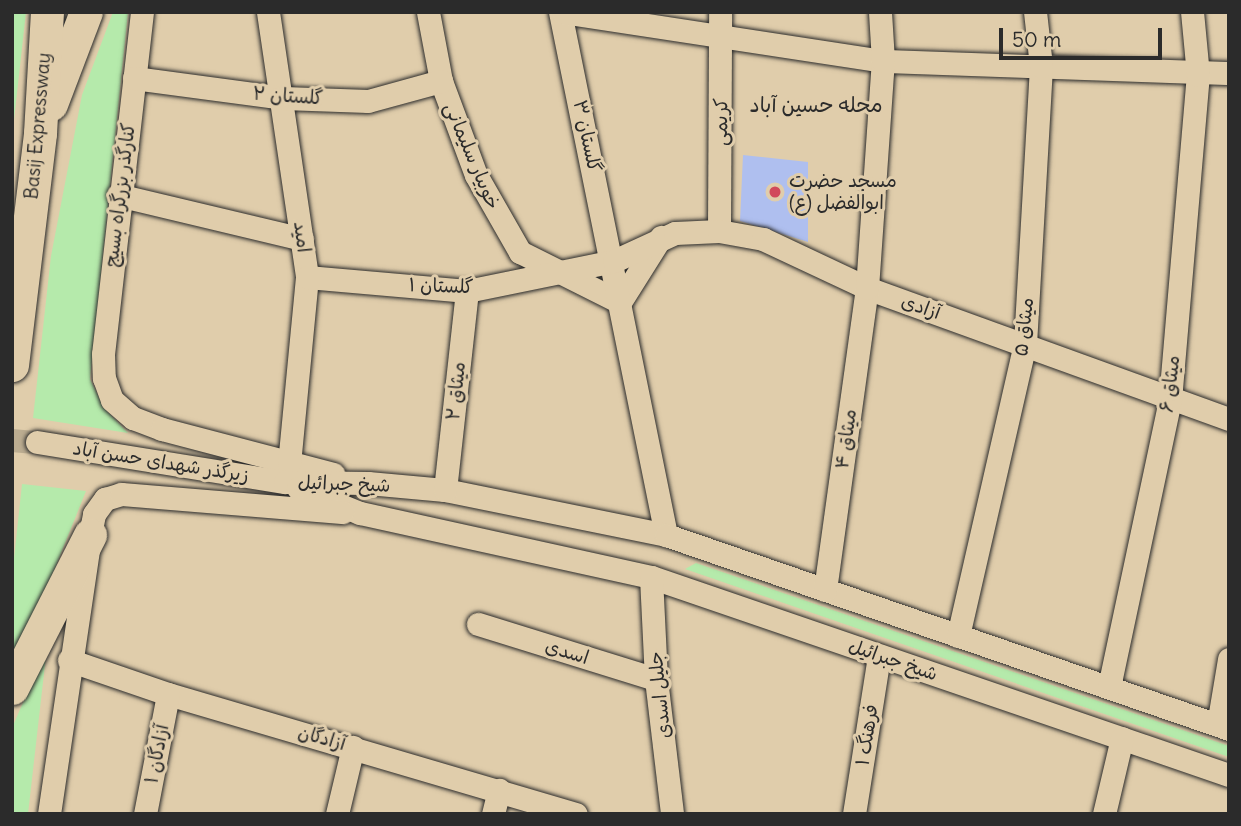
<!DOCTYPE html>
<html>
<head>
<meta charset="utf-8">
<style>
  body { margin:0 }
  #map { position:relative; width:1241px; height:826px; overflow:hidden; background:#e0cdab; font-family:Delius,"Playpen Sans Arabic",sans-serif }
  div>[style] { position:absolute }
  .green>* { inset:0; background:#b5eaab }
  .building>* { inset:0; background:#afbfef }
  .minor-tunnel>* { height:23px; margin-top:-11.5px; transform-origin:0; background:repeating-linear-gradient(90deg,#bcad91 0 23px,transparent 0 34px) }
  .roads { filter:drop-shadow(0 0 2px #2b2b2b) drop-shadow(0 0 2px #2b2b2b) }
  .minor>* { height:23px; margin:-11.5px; padding:0 11.5px; transform-origin:11.5px; border-radius:11.5px; background:#e0cdab }
  .highway>* { height:33px; margin:-16.5px; padding:0 16.5px; transform-origin:16.5px; border-radius:16.5px; background:#e0cdab }
  .dots>* { width:19px; height:19px; translate:-50% -50%; box-sizing:border-box; border:4px solid #e0cdab; border-radius:50% }
  span { translate:-50% -50%; white-space:nowrap; text-align:center; line-height:1.15; -webkit-text-stroke:6px #e0cdab; paint-order:stroke }
  .street-label { font-size:19px; color:#2b2b2b }
  .poi-label { font-size:19px; color:#2b2b2b }
  .left { translate:0 -50%; text-align:left }
  .neighbourhood-label { font-size:21px; color:#2b2b2b }
  .frame { position:absolute; inset:0; border:14px solid #2b2b2b; pointer-events:none }
  .scale { position:absolute; left:999px; top:28px; width:163px; height:32px; box-sizing:border-box; border:4px solid #2b2b2b; border-top:0; padding-left:9px; font-size:21px; line-height:24px; white-space:nowrap; color:#2b2b2b; -webkit-text-stroke:5px #e0cdab; paint-order:stroke }
</style>
</head>
<body>
<div id="map">
  <div class="green">
    <i style="clip-path:polygon(14px 12px,26px 12px,12px 138px,12px 28px)"></i>
    <i style="clip-path:polygon(113px 12px,128px 12px,90px 379px,104px 408px,128px 433px,33px 418px,51px 256px,82px 95px)"></i>
    <i style="clip-path:polygon(22px 484px,86px 491px,12px 675px,12px 577px)"></i>
    <i style="clip-path:polygon(696px 563px,1229px 746px,1229px 757px,685px 569px)"></i>
    <i style="clip-path:polygon(47px 647px,28px 814px,12px 814px,12px 728px)"></i>
  </div>
  <div class="building">
    <i style="clip-path:polygon(743px 155px,808px 162px,808px 242px,740px 221px)"></i>
  </div>
  <div class="minor-tunnel">
    <i style="left:12px;top:440px;width:25px;rotate:5deg"></i>
  </div>
  <div class="roads">
    <div class="minor">
      <i style="left:142px;top:12px;width:344px;rotate:96.5deg"></i>
      <i style="left:103px;top:354px;width:24px;rotate:88deg"></i>
      <i style="left:104px;top:378px;width:23px;rotate:70deg"></i>
      <i style="left:112px;top:400px;width:28px;rotate:41deg"></i>
      <i style="left:133px;top:418px;width:31px;rotate:21deg"></i>
      <i style="left:162px;top:429px;width:177px;rotate:14.7deg"></i>
      <i style="left:268px;top:12px;width:268px;rotate:81.6deg"></i>
      <i style="left:307px;top:277px;width:187px;rotate:95.5deg"></i>
      <i style="left:428px;top:12px;width:70px;rotate:79.3deg"></i>
      <i style="left:441px;top:81px;width:100px;rotate:69.6deg"></i>
      <i style="left:476px;top:175px;width:89px;rotate:60.3deg"></i>
      <i style="left:520px;top:252px;width:112px;rotate:26.6deg"></i>
      <i style="left:620px;top:302px;width:77px;rotate:-57.8deg"></i>
      <i style="left:560px;top:12px;width:534px;rotate:78.54deg"></i>
      <i style="left:563px;top:12px;width:324px;rotate:8.7deg"></i>
      <i style="left:883px;top:61px;width:346px;rotate:2deg"></i>
      <i style="left:134px;top:78px;width:150px;rotate:7.6deg"></i>
      <i style="left:283px;top:98px;width:85px;rotate:2deg"></i>
      <i style="left:368px;top:101px;width:76px;rotate:-15.3deg"></i>
      <i style="left:118px;top:195px;width:189px;rotate:13.4deg"></i>
      <i style="left:719px;top:231px;width:219px;rotate:-89.7deg"></i>
      <i style="left:307px;top:277px;width:161px;rotate:5deg"></i>
      <i style="left:467px;top:291px;width:150px;rotate:-11.5deg"></i>
      <i style="left:614px;top:261px;width:67px;rotate:-24.7deg"></i>
      <i style="left:675px;top:233px;width:44px;rotate:-2.6deg"></i>
      <i style="left:719px;top:231px;width:45px;rotate:10.3deg"></i>
      <i style="left:763px;top:239px;width:115px;rotate:25.2deg"></i>
      <i style="left:867px;top:288px;width:385px;rotate:19.9deg"></i>
      <i style="left:37px;top:442px;width:251px;rotate:9.2deg"></i>
      <i style="left:285px;top:482px;width:83px;rotate:0.7deg"></i>
      <i style="left:368px;top:483px;width:77px;rotate:5.2deg"></i>
      <i style="left:445px;top:490px;width:226px;rotate:11.5deg"></i>
      <i style="left:666px;top:535px;width:595px;rotate:19.01deg"></i>
      <i style="left:298px;top:488px;width:67px;rotate:22deg"></i>
      <i style="left:360px;top:513px;width:298px;rotate:12.4deg"></i>
      <i style="left:651px;top:577px;width:611px;rotate:18.91deg"></i>
      <i style="left:445px;top:490px;width:200px;rotate:-83.7deg"></i>
      <i style="left:651px;top:577px;width:102px;rotate:87.2deg"></i>
      <i style="left:656px;top:679px;width:136px;rotate:83.2deg"></i>
      <i style="left:825px;top:590px;width:305px;rotate:-82.1deg"></i>
      <i style="left:867px;top:288px;width:228px;rotate:-86deg"></i>
      <i style="left:883px;top:61px;width:49px;rotate:-93.5deg"></i>
      <i style="left:478px;top:624px;width:186px;rotate:17.2deg"></i>
      <i style="left:958px;top:636px;width:300px;rotate:-77.1deg"></i>
      <i style="left:1025px;top:344px;width:278px;rotate:-86.7deg"></i>
      <i style="left:1041px;top:66px;width:54px;rotate:-96.3deg"></i>
      <i style="left:69px;top:660px;width:105px;rotate:19deg"></i>
      <i style="left:168px;top:694px;width:425px;rotate:16.4deg"></i>
      <i style="left:1109px;top:687px;width:293px;rotate:-78deg"></i>
      <i style="left:1170px;top:400px;width:326px;rotate:-85.1deg"></i>
      <i style="left:1198px;top:75px;width:63px;rotate:-95.4deg"></i>
      <i style="left:1218px;top:725px;width:67px;rotate:-80.5deg"></i>
      <i style="left:49px;top:814px;width:282px;rotate:-81.6deg"></i>
      <i style="left:90px;top:535px;width:21px;rotate:-79deg"></i>
      <i style="left:94px;top:514px;width:19px;rotate:-54deg"></i>
      <i style="left:105px;top:499px;width:17px;rotate:-17deg"></i>
      <i style="left:121px;top:494px;width:222px;rotate:4.7deg"></i>
      <i style="left:145px;top:814px;width:122px;rotate:-79.1deg"></i>
      <i style="left:337px;top:814px;width:69px;rotate:-76.6deg"></i>
      <i style="left:493px;top:814px;width:25px;rotate:-76deg"></i>
      <i style="left:854px;top:814px;width:160px;rotate:-81deg"></i>
      <i style="left:1104px;top:814px;width:78px;rotate:-76.7deg"></i>
    </div>
    <div class="highway">
      <i style="left:51px;top:104px;width:98px;rotate:-69.2deg"></i>
      <i style="left:12px;top:365px;width:234px;rotate:-83.1deg"></i>
      <i style="left:40px;top:133px;width:121px;rotate:-86.7deg"></i>
      <i style="left:12px;top:688px;width:172px;rotate:-63deg"></i>
    </div>
  </div>
  <div class="dots">
    <i style="left:775px;top:192px;background:#d1495b"></i>
  </div>
  <div class="street-label">
    <span style="left:288px;top:96px;rotate:4deg">گلستان ۲</span>
    <span style="left:721px;top:122px;rotate:-89deg">کریمی</span>
    <span style="left:38px;top:126px;rotate:-85deg">Basij Expressway</span>
    <span style="left:587px;top:136px;rotate:78deg">گلستان ۳</span>
    <span style="left:472px;top:156px;rotate:67deg">خوبیار سلیمانی</span>
    <span style="left:120px;top:195px;rotate:-83deg">کنارگذر بزرگراه بسیج</span>
    <span style="left:302px;top:237px;rotate:83deg">امید</span>
    <span style="left:441px;top:286px;rotate:2deg">گلستان ۱</span>
    <span style="left:921px;top:307px;rotate:19deg">آزادی</span>
    <span style="left:1024px;top:327px;rotate:-84deg">میثاق ۵</span>
    <span style="left:1170px;top:384px;rotate:-83deg">میثاق ۶</span>
    <span style="left:456px;top:391px;rotate:-84deg">میثاق ۲</span>
    <span style="left:846px;top:439px;rotate:-82deg">میثاق ۴</span>
    <span style="left:161px;top:462px;rotate:9deg">زیرگذر شهدای حسن آباد</span>
    <span style="left:344px;top:484px;rotate:2deg">شیخ جبرائیل</span>
    <span style="left:567px;top:652px;rotate:17deg">اسدی</span>
    <span style="left:893px;top:660px;rotate:19deg">شیخ جبرائیل</span>
    <span style="left:660px;top:695px;rotate:-96deg">جلیل اسدی</span>
    <span style="left:867px;top:735px;rotate:-81deg">فرهنگ ۱</span>
    <span style="left:322px;top:738px;rotate:16deg">آزادگان</span>
    <span style="left:157px;top:754px;rotate:-79deg">آزادگان ۱</span>
  </div>
  <div class="poi-label">
    <span class="left" style="left:789px;top:192px">مسجد حضرت<br>ابوالفضل (ع)</span>
  </div>
  <div class="neighbourhood-label">
    <span style="left:816px;top:105px">محله حسین آباد</span>
  </div>
  <div class="frame"></div>
  <div class="scale">50 m</div>
</div>
</body>
</html>
